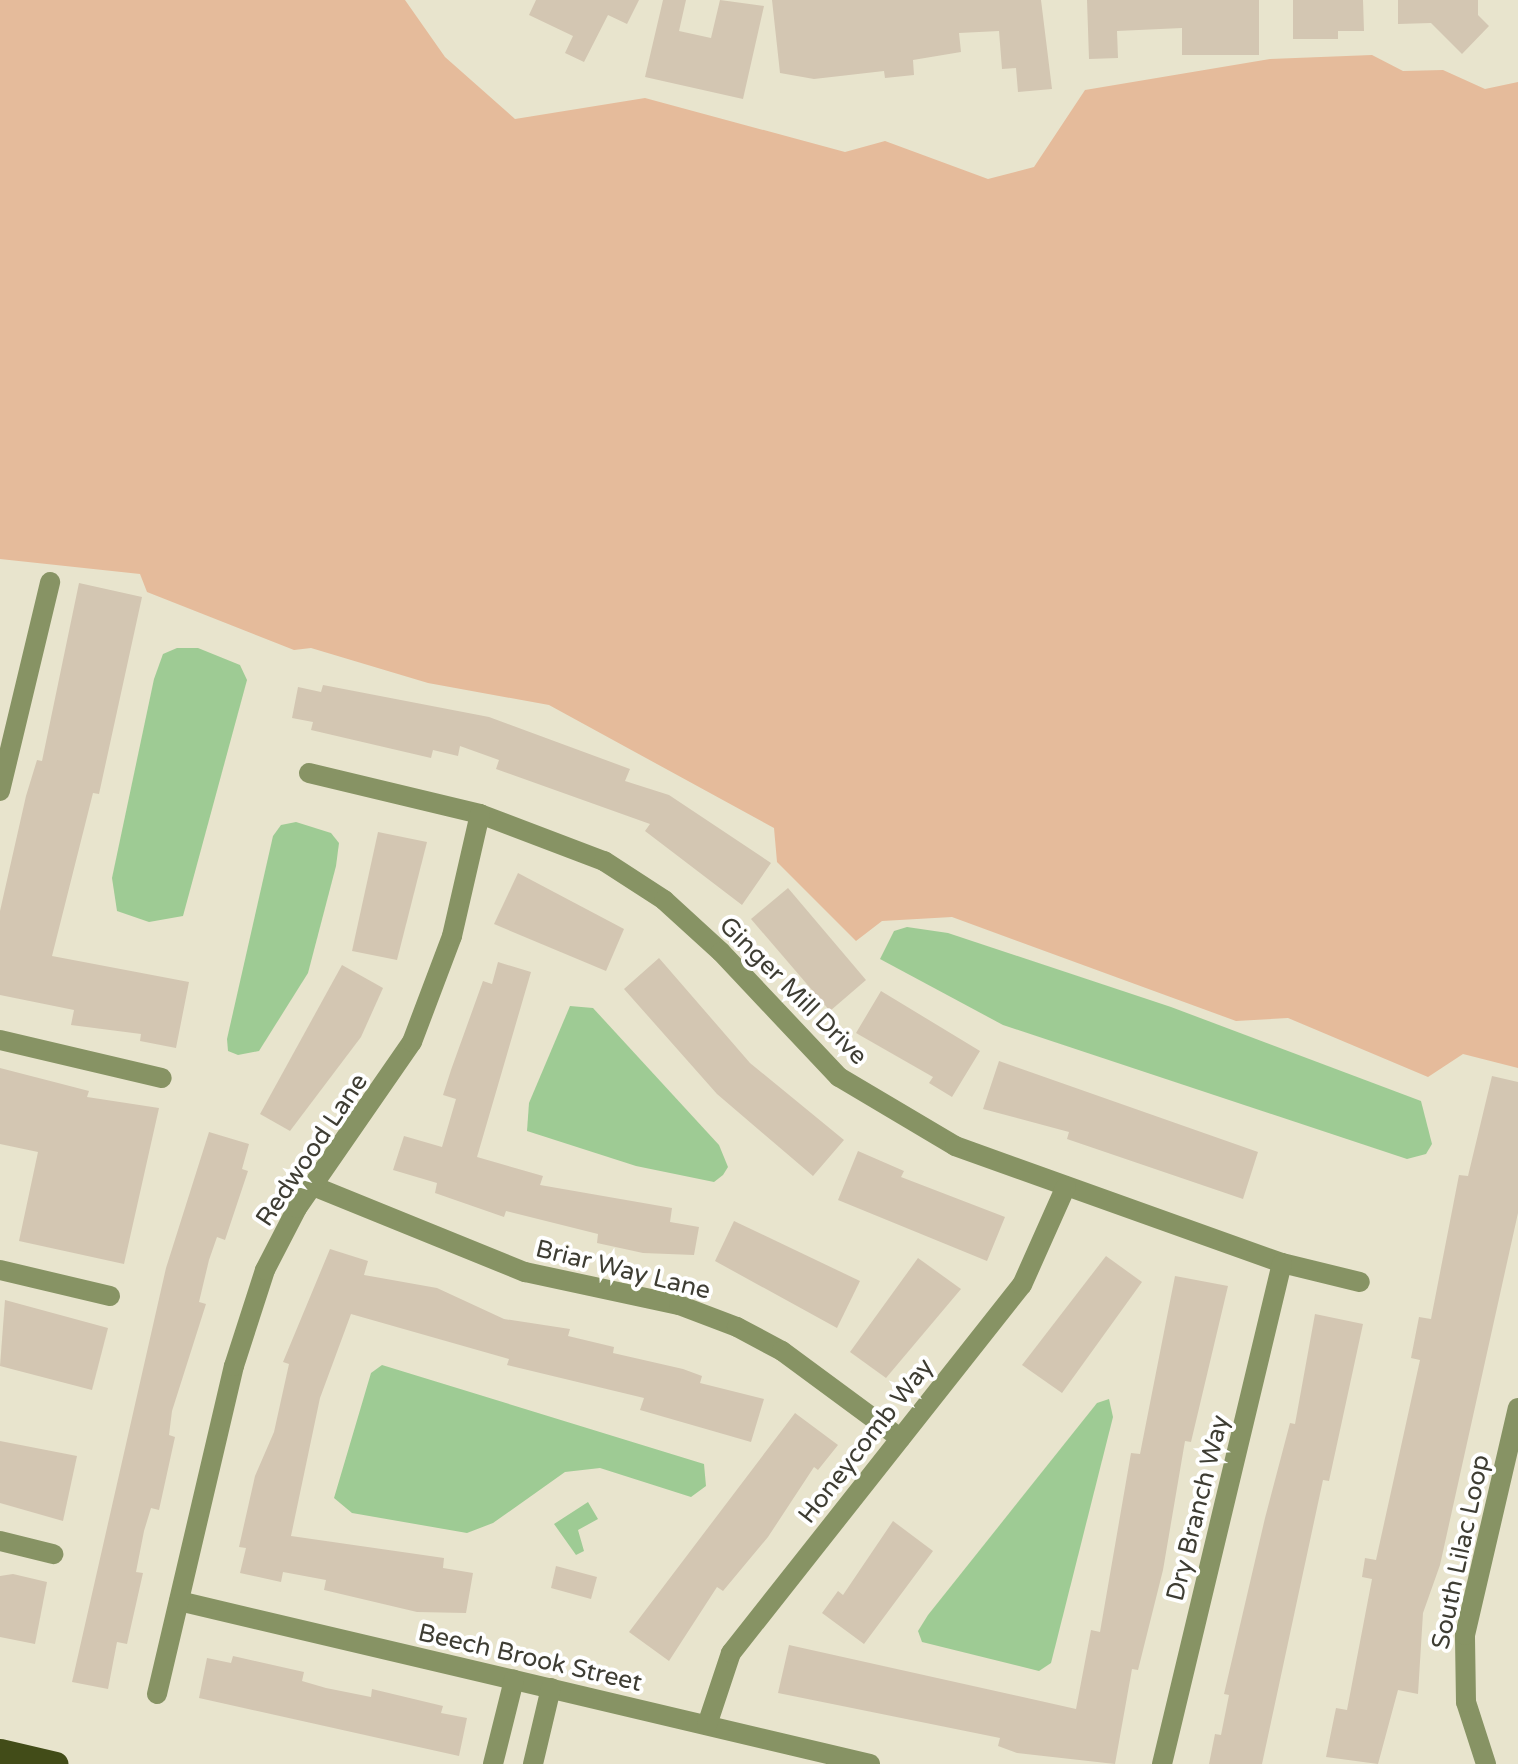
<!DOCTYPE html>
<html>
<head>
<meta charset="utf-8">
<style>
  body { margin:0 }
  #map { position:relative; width:1518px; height:1764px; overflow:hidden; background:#e8e4cd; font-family:"Varela Round",sans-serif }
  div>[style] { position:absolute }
  .green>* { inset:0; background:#e5bb9b }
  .water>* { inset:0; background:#9ecb94 }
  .building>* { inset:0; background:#d3c6b2 }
  .street>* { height:20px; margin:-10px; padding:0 10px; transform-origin:10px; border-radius:10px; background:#879364 }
  .primary>* { height:25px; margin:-12.5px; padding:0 12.5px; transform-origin:12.5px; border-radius:12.5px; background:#424c18 }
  span { translate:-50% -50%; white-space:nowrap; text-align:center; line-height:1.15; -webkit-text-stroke:8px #fff; paint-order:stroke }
  .street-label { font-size:25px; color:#3e3d33 }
</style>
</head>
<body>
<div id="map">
  <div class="green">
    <i style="clip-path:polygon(0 0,405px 0,445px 57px,515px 119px,645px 98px,845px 152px,885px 141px,988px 179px,1034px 167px,1085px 90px,1270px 59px,1372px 55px,1403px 71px,1443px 70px,1485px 89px,1518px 82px,1518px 1068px,1463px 1054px,1428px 1077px,1288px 1018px,1236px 1021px,952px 917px,882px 921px,856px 941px,777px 862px,774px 828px,549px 705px,428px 683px,311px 648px,294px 650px,147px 592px,140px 574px,0 559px)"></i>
  </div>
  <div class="water">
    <i style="clip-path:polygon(177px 648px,198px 648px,240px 665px,247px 680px,183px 916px,149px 922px,117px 911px,112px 878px,154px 679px,163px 654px)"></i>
    <i style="clip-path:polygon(296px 822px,331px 833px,339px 843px,336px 866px,308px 973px,259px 1051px,238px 1055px,228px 1051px,227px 1039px,273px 836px,281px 825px)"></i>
    <i style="clip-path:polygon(907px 927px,948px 933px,1171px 1007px,1421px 1101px,1432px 1144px,1426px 1154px,1407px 1159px,1003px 1025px,880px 959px,894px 931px)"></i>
    <i style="clip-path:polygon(570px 1006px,593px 1008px,719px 1145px,728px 1167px,723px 1175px,714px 1182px,636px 1166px,527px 1131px,529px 1103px)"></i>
    <i style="clip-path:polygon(382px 1365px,704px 1464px,706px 1486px,691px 1497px,600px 1468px,565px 1472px,493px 1523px,467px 1533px,352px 1513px,334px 1498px,371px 1373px)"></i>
    <i style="clip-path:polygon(1109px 1399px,1113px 1417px,1051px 1663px,1039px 1671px,922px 1642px,918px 1631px,928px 1615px,1097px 1403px)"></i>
    <i style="clip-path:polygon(588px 1502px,598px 1519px,578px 1530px,584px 1551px,576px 1555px,554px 1524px)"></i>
  </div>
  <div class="building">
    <i style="clip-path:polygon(536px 0,639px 0,627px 24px,608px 15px,584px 62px,565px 53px,573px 36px,529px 15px)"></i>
    <i style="clip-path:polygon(663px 0,686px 0,679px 31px,711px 38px,720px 0,764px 6px,743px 99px,645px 77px)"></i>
    <i style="clip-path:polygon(772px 0,1041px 0,1052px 89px,1018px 92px,1016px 68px,1002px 69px,999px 31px,959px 33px,961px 52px,913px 60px,914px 75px,885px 78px,884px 71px,814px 79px,780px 73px)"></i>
    <i style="clip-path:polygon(1087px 0,1259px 0,1259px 55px,1182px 55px,1182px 28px,1117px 31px,1118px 58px,1089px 59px)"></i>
    <i style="clip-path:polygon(1293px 0,1363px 0,1364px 31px,1338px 31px,1338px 39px,1293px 39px)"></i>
    <i style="clip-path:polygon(1398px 0,1478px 0,1478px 15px,1489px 26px,1462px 54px,1431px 23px,1398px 24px)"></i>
    <i style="clip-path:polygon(79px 583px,142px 597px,99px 794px,93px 793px,52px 956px,189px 982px,176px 1048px,140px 1041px,141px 1034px,71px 1025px,74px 1010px,0 995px,0 911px,26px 796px,37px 760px,42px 761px)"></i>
    <i style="clip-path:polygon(323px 685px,489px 717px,630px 769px,625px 781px,669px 795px,771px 863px,742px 905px,645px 831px,650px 824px,496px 769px,499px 760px,460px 746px,458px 756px,433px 750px,431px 758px,311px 730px,313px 722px,292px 718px,298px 687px,321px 692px)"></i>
    <i style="clip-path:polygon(378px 832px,427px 842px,397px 960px,352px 951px)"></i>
    <i style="clip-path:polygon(518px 873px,624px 929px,606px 971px,494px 924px)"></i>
    <i style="clip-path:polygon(788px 888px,866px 980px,830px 1011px,751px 919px)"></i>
    <i style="clip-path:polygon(659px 958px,750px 1063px,844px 1140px,813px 1176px,717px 1094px,624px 989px)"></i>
    <i style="clip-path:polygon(498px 962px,531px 972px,477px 1157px,543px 1176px,540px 1185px,672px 1208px,670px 1222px,699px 1227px,694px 1255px,643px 1253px,597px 1243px,598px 1234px,506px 1211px,504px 1217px,435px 1193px,437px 1183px,393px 1170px,404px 1136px,442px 1147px,456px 1099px,443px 1095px,451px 1070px,483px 981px,492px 984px)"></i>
    <i style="clip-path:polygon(342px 965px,383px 988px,361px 1037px,290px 1131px,260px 1114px)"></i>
    <i style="clip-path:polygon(881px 991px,980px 1051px,952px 1097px,929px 1083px,933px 1077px,856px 1033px)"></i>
    <i style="clip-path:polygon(999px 1061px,1258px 1152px,1243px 1199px,1067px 1139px,1069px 1132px,983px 1109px)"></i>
    <i style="clip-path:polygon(0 1068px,89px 1091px,87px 1097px,159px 1108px,124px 1264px,19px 1241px,38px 1152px,0 1144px)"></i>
    <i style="clip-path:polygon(1492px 1076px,1518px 1082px,1518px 1213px,1440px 1565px,1423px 1613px,1418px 1694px,1398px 1690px,1378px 1764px,1326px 1757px,1336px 1708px,1347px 1710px,1372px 1579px,1362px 1577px,1365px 1558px,1376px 1560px,1420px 1360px,1411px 1358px,1419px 1317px,1431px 1319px,1459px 1175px,1468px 1176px)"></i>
    <i style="clip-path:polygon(209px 1132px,249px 1144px,242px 1169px,248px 1171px,225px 1240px,217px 1237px,209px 1260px,199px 1302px,206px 1304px,172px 1411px,169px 1435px,175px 1437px,159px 1510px,151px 1508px,144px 1531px,136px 1572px,143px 1573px,127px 1644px,117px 1642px,108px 1689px,72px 1682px,166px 1268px)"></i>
    <i style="clip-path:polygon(858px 1151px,904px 1171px,901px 1177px,1005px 1217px,987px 1261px,838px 1200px)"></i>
    <i style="clip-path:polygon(734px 1221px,860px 1281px,837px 1328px,715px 1261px)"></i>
    <i style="clip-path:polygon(330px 1249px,368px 1261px,364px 1275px,437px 1288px,504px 1319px,570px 1329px,568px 1336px,614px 1347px,613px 1353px,683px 1369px,702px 1376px,700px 1383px,764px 1399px,751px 1442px,640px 1410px,644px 1398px,507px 1365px,509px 1359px,351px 1314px,320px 1398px,291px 1536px,444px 1558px,443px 1568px,473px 1573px,466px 1613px,417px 1612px,324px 1590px,326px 1580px,283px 1572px,281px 1582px,240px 1573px,246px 1548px,239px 1547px,255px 1476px,274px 1432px,289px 1364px,283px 1362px)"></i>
    <i style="clip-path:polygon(1106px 1256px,1142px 1282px,1062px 1393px,1022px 1365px)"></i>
    <i style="clip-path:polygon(918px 1258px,961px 1289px,886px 1378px,850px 1352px)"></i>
    <i style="clip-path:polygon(1175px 1276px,1228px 1286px,1191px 1442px,1185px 1441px,1163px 1570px,1138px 1670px,1132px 1669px,1115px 1764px,1017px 1753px,998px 1746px,1000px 1738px,778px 1693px,789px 1645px,1076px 1709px,1091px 1630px,1100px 1632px,1131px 1453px,1140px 1454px)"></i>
    <i style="clip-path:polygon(5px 1300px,108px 1328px,92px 1390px,0 1366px)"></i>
    <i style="clip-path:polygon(1315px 1314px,1363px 1324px,1329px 1481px,1323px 1480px,1262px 1764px,1209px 1764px,1215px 1734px,1221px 1735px,1229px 1695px,1224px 1694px,1265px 1518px,1290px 1423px,1295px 1424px)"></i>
    <i style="clip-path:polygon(795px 1413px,838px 1445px,818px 1470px,814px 1467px,768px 1537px,723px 1591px,717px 1587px,669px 1661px,629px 1632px)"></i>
    <i style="clip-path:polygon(0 1441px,77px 1456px,63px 1521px,0 1503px)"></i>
    <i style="clip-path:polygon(893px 1521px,933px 1551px,864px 1644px,822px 1613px,838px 1591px,843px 1595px)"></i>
    <i style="clip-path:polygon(556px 1566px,597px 1577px,591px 1599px,551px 1588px)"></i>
    <i style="clip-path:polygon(13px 1574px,47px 1582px,35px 1644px,0 1637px,0 1576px)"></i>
    <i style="clip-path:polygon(233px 1656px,304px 1672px,302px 1681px,326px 1688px,371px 1697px,372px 1689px,443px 1706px,441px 1713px,467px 1718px,459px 1756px,199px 1698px,207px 1658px,231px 1663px)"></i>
  </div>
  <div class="street">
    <i style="left:309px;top:773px;width:176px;rotate:13.5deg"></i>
    <i style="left:480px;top:814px;width:133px;rotate:20.8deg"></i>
    <i style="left:604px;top:861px;width:72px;rotate:33deg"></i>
    <i style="left:664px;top:900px;width:77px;rotate:42.4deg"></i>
    <i style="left:721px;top:952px;width:172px;rotate:46.7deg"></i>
    <i style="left:839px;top:1077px;width:135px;rotate:30.7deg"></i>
    <i style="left:955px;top:1146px;width:347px;rotate:19.7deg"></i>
    <i style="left:1282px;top:1263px;width:80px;rotate:13.7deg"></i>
    <i style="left:0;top:791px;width:215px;rotate:-76.5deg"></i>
    <i style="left:0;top:1040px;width:166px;rotate:13.2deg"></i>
    <i style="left:313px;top:1186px;width:229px;rotate:22.1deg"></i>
    <i style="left:525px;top:1272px;width:157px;rotate:12.1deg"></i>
    <i style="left:679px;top:1305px;width:62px;rotate:20.8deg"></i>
    <i style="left:737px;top:1327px;width:51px;rotate:28.1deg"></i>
    <i style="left:782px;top:1351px;width:147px;rotate:36.4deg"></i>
    <i style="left:0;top:1270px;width:113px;rotate:13.3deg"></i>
    <i style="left:0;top:1541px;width:55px;rotate:13.8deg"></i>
    <i style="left:179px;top:1601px;width:710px;rotate:13.27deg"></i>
    <i style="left:157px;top:1694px;width:337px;rotate:-76.8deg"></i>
    <i style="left:234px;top:1366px;width:101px;rotate:-72.1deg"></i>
    <i style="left:265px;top:1270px;width:70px;rotate:-62.7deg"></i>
    <i style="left:297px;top:1208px;width:202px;rotate:-55.3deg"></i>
    <i style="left:412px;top:1042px;width:113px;rotate:-69.3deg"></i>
    <i style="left:452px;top:936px;width:125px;rotate:-77.1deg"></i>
    <i style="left:707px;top:1725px;width:76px;rotate:-71.6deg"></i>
    <i style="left:731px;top:1653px;width:469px;rotate:-51.7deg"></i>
    <i style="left:1022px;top:1285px;width:108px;rotate:-66deg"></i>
    <i style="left:493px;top:1764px;width:87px;rotate:-76deg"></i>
    <i style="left:533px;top:1764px;width:78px;rotate:-76.7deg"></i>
    <i style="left:1162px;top:1764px;width:515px;rotate:-76.53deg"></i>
    <i style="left:1486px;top:1764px;width:65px;rotate:-107.9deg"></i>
    <i style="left:1466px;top:1702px;width:67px;rotate:-90.9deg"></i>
    <i style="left:1465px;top:1635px;width:233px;rotate:-76.9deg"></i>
  </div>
  <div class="primary">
    <i style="left:0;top:1751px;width:57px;rotate:13.1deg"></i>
  </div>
  <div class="street-label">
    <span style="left:793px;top:991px;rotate:45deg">Ginger Mill Drive</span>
    <span style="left:312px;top:1150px;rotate:-56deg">Redwood Lane</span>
    <span style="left:623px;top:1270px;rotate:14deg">Briar Way Lane</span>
    <span style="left:866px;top:1441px;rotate:-52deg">Honeycomb Way</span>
    <span style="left:1198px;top:1508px;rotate:-76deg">Dry Branch Way</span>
    <span style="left:1461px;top:1552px;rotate:-78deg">South Lilac Loop</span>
    <span style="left:530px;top:1658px;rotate:13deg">Beech Brook Street</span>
  </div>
</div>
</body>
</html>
